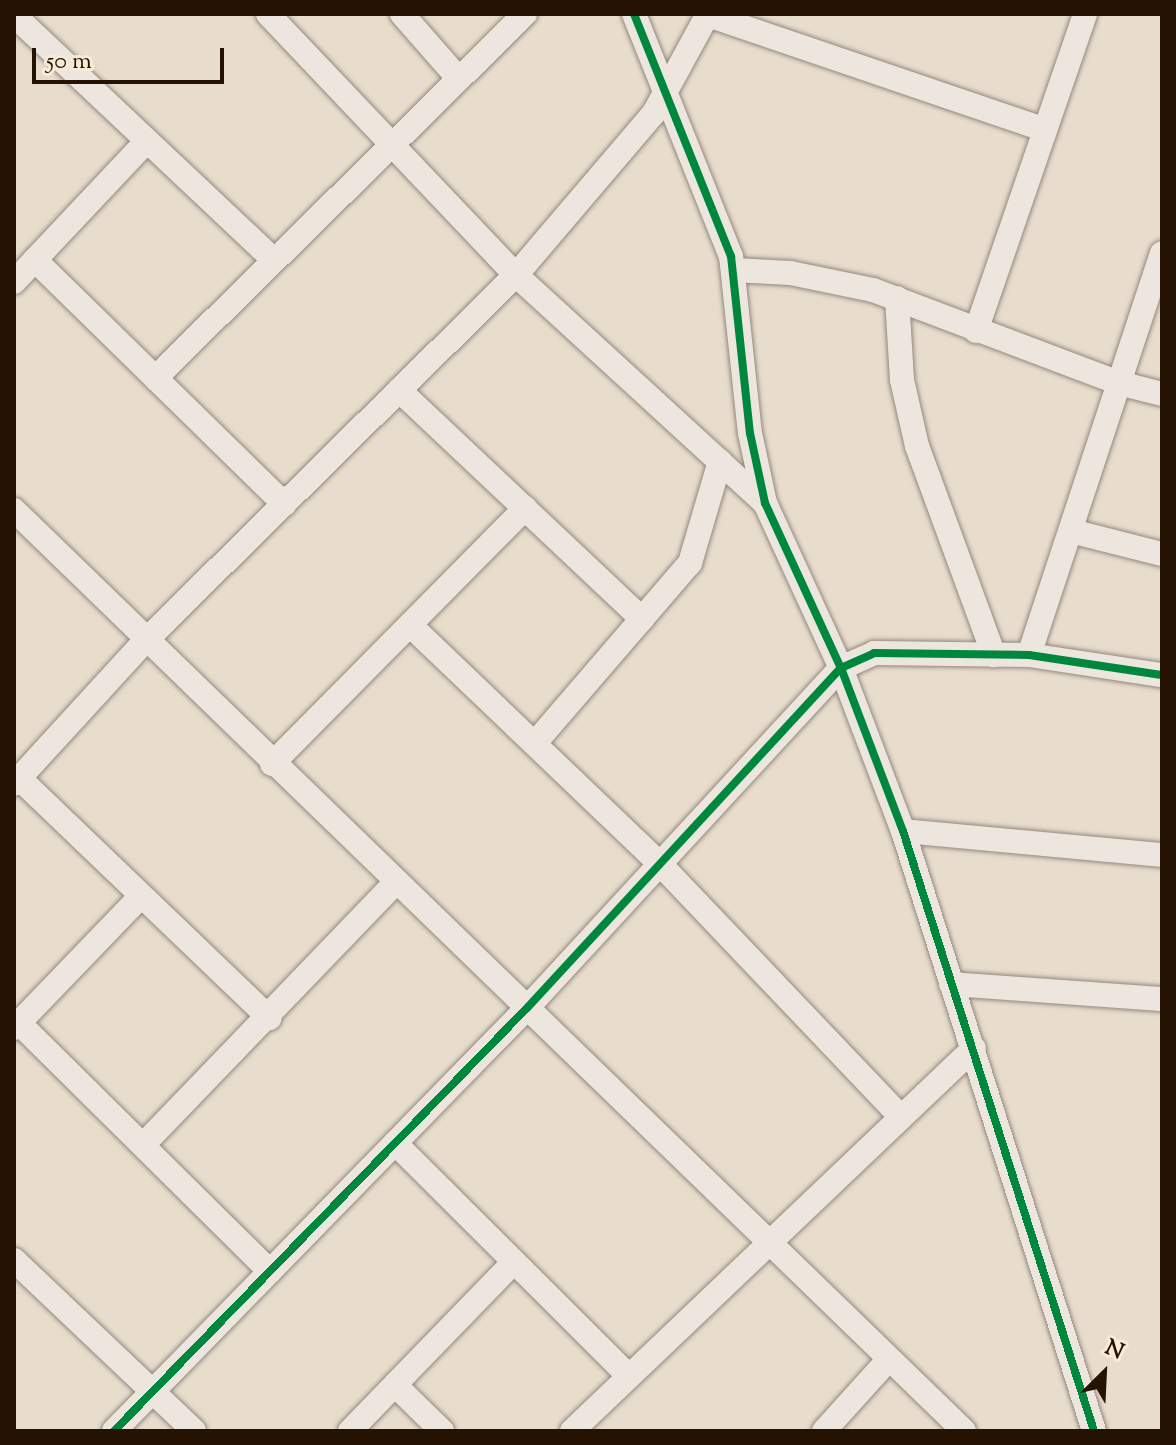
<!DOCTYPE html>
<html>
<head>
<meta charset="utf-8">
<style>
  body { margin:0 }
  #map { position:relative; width:1176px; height:1445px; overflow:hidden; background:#e8dccc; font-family:"Sorts Mill Goudy",serif }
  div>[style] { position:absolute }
  .roads { filter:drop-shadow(0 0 2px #92897e) drop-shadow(0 0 2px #92897e) }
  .minor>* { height:24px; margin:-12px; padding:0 12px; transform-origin:12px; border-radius:12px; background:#ece6de }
  .cycleway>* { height:8px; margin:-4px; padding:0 4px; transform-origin:4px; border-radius:4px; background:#00873e }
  span { translate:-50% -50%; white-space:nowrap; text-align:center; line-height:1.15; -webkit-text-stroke:8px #f7ead7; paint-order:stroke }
  .frame { position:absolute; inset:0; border:16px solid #241302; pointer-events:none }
  .north { position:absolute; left:1064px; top:1333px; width:80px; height:80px; -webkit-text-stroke:6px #f7ead7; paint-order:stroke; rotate:24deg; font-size:22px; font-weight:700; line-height:32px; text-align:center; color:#241302 }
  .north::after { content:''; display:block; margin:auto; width:28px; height:36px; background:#241302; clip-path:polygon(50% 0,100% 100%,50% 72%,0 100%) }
  .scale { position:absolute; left:32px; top:48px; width:192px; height:36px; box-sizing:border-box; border:4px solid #241302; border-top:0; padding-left:10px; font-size:24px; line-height:28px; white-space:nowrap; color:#241302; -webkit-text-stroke:6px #f7ead7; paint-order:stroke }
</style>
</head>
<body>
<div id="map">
  <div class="roads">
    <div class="minor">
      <i style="left:268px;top:14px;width:360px;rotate:46.5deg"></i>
      <i style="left:516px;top:275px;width:338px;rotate:42.5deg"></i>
      <i style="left:402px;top:14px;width:85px;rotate:48.8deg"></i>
      <i style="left:634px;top:14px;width:261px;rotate:68.2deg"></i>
      <i style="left:731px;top:256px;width:178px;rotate:83.9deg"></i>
      <i style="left:750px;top:433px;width:72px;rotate:77.9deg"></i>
      <i style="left:765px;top:503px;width:182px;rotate:65.3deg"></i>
      <i style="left:841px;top:668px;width:174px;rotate:69.2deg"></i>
      <i style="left:903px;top:831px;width:630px;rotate:72.34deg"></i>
      <i style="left:708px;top:15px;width:356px;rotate:18.8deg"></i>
      <i style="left:17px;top:18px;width:352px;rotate:43.3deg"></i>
      <i style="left:35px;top:260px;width:349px;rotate:44.4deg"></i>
      <i style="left:734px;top:270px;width:56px;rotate:3.1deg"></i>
      <i style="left:790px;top:273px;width:85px;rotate:11.6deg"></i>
      <i style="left:873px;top:290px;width:263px;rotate:20.7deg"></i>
      <i style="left:1119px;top:383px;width:44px;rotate:14.3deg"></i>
      <i style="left:14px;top:282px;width:192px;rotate:-46.7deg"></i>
      <i style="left:897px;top:298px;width:82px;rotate:86.5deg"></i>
      <i style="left:902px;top:380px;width:68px;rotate:77.2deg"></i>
      <i style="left:917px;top:446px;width:223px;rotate:69.8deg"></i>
      <i style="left:976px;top:331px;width:335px;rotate:-71deg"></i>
      <i style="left:155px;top:378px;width:519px;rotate:-44.53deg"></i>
      <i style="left:399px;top:390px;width:334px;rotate:43.3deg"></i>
      <i style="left:14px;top:510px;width:1323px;rotate:44.11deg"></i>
      <i style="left:1071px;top:531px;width:94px;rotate:14.2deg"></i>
      <i style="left:410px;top:625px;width:347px;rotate:43.7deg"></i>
      <i style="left:661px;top:865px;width:348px;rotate:46.4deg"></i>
      <i style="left:1029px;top:655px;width:423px;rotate:-71.7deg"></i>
      <i style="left:535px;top:743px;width:238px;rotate:-49.3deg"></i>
      <i style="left:690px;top:563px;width:106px;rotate:-73.6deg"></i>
      <i style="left:272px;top:764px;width:360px;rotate:-45.3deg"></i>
      <i style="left:19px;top:778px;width:347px;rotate:43.8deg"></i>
      <i style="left:14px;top:784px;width:195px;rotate:-47.5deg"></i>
      <i style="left:146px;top:640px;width:520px;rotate:-44.61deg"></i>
      <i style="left:516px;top:275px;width:213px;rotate:-49.6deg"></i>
      <i style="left:654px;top:113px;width:113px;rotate:-61.4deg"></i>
      <i style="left:903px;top:831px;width:260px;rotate:5.3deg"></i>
      <i style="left:951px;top:984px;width:212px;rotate:4.1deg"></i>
      <i style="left:19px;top:1023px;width:353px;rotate:44.7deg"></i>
      <i style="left:14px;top:1028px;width:182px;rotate:-46.1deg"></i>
      <i style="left:395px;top:1143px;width:330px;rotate:44.9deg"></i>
      <i style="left:143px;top:1145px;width:362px;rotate:-46.1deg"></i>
      <i style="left:14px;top:1260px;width:248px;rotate:43.5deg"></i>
      <i style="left:395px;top:1385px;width:66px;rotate:44.4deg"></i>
      <i style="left:114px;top:1431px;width:591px;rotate:-45.69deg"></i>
      <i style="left:527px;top:1008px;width:463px;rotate:-47.3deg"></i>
      <i style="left:841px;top:668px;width:36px;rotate:-24deg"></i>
      <i style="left:874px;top:653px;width:155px;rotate:0.7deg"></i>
      <i style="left:1029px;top:655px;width:134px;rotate:8.6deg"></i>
      <i style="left:350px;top:1431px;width:235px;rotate:-45.9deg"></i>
      <i style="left:572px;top:1431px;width:555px;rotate:-43.61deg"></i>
      <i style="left:824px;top:1431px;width:97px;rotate:-47.9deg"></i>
    </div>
  </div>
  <div class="cycleway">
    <i style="left:634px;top:14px;width:261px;rotate:68.2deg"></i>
    <i style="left:731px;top:256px;width:178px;rotate:83.9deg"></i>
    <i style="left:750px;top:433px;width:72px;rotate:77.9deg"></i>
    <i style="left:765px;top:503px;width:182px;rotate:65.3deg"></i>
    <i style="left:841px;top:668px;width:174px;rotate:69.2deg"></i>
    <i style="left:903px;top:831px;width:630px;rotate:72.34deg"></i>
    <i style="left:114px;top:1431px;width:591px;rotate:-45.69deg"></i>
    <i style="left:527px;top:1008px;width:463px;rotate:-47.3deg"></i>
    <i style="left:841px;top:668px;width:36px;rotate:-24deg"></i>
    <i style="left:874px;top:653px;width:155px;rotate:0.7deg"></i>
    <i style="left:1029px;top:655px;width:134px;rotate:8.6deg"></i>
  </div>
  <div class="frame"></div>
  <div class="north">N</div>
  <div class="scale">50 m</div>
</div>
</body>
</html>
